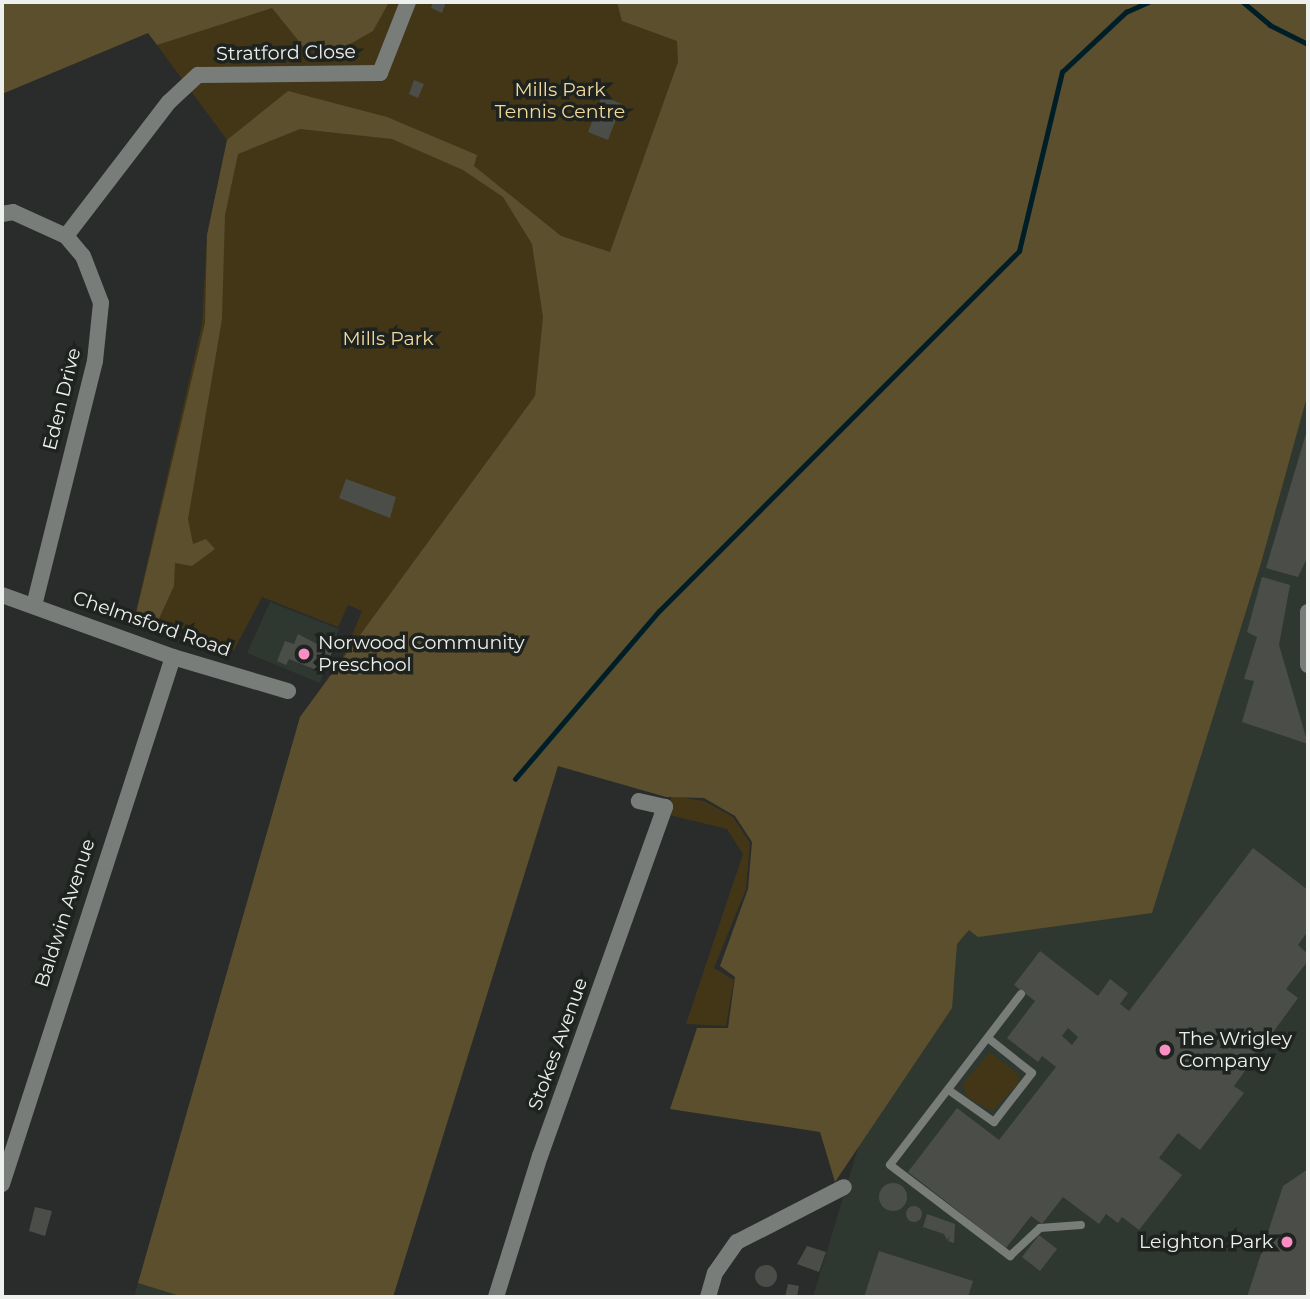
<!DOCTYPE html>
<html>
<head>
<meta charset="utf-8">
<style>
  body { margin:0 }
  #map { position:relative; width:1310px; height:1299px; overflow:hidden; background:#292c2a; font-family:Montserrat,sans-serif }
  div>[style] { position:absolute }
  .built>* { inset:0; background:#2e3831 }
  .green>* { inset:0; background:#423617 }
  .forest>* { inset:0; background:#5c4f2d }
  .stream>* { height:4.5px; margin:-2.25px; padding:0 2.25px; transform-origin:2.25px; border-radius:2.25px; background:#001e28 }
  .building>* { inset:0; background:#4b4d49 }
  .round { border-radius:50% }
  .service>* { height:8px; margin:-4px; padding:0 4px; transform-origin:4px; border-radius:4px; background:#797d7a }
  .minor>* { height:16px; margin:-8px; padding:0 8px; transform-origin:8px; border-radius:8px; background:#797d7a }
  .dots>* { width:19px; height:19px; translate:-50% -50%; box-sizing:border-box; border:4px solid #1f2320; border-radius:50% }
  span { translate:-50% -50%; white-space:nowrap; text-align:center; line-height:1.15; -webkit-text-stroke:7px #1f2320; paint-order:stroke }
  .street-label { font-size:19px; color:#eef0ee }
  .park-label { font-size:19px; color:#f2da9b }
  .poi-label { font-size:19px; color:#eef0ee }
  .left { translate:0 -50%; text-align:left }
  .right { translate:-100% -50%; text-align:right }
  .frame { position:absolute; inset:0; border:4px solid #eef0ee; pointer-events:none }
</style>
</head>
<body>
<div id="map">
  <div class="built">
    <i style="clip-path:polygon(1308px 387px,1308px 1297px,813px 1297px,926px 923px,974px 931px)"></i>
    <i style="clip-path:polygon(270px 602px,339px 629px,320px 683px,247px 653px)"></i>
    <i style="clip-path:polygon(138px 1283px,183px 1297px,134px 1297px)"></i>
  </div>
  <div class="green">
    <i style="clip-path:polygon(260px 2px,693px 2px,678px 62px,463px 723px,333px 681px,362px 611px,348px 605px,338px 627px,262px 597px,234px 650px,134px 620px,202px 324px,207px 235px,227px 140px,157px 45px)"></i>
    <i style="clip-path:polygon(672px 796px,704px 801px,733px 817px,750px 843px,746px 889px,714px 968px,734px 980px,726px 1026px,686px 1024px,743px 854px,727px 829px,665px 814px)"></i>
    <i style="clip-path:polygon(990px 1052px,1019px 1075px,1018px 1084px,992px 1111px,967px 1097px,963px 1083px)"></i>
  </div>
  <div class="forest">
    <i style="clip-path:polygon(2px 2px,389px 2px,373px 31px,343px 48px,306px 50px,272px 8px,157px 45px,148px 33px,2px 94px)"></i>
    <i style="clip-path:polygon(617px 2px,1308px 2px,1308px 393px,1261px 563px,1152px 913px,978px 937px,969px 930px,957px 944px,952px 1008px,835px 1182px,820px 1132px,670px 1109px,697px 1028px,728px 1028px,735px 977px,720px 966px,748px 889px,752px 842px,735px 816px,704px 798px,666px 797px,558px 766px,393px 1297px,183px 1297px,138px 1283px,300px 717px,535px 396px,543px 317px,532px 244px,503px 197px,463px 170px,392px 139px,300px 129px,238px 154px,225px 215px,222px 319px,188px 519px,193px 544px,206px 539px,215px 549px,192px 566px,175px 563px,174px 586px,156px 625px,135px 618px,205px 323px,207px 235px,227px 140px,288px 91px,387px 117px,477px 155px,474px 166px,561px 236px,610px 252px,678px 62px,677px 41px,622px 21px)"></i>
  </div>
  <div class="stream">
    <i style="left:1243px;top:2px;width:35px;rotate:40deg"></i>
    <i style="left:1270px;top:25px;width:42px;rotate:26.6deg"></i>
    <i style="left:515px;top:779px;width:221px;rotate:-49.4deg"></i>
    <i style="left:659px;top:611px;width:509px;rotate:-45deg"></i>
    <i style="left:1019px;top:251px;width:184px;rotate:-76.5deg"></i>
    <i style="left:1062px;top:72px;width:88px;rotate:-43.2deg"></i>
    <i style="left:1126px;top:12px;width:24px;rotate:-24deg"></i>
  </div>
  <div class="building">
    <i style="clip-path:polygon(433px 2px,446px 2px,442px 13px,431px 8px)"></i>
    <i style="clip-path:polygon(414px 80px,424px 84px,418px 98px,409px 94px)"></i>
    <i style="clip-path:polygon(602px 96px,622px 104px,608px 140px,588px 132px)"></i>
    <i style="clip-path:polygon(1308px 427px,1308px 556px,1298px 577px,1266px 568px)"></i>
    <i style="clip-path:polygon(346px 479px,396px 497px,390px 518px,339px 498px)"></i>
    <i style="clip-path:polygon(1262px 577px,1290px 585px,1279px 645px,1308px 744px,1242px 722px,1254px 681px,1244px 679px,1257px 637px,1247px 632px)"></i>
    <i style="clip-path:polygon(298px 634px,332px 652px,324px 673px,289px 659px,286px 665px,277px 661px,285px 641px,294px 644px)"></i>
    <i style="clip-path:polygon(evenodd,1253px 848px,1308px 890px,1308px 931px,1298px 945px,1308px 954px,1308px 961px,1286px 989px,1298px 998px,1234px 1086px,1244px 1093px,1200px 1150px,1178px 1133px,1159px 1158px,1182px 1175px,1139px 1230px,1122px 1217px,1118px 1223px,1106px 1214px,1099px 1224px,1063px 1197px,1042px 1224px,1031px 1216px,1006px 1248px,908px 1172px,957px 1108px,999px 1140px,1056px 1067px,1042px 1056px,1038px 1062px,1007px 1038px,1035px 1001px,1014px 985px,1040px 951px,1098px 996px,1110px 979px,1128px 993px,1120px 1004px,1129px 1011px,1253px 848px,1068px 1028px,1078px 1037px,1072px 1045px,1062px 1036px,1068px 1028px)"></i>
    <i style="clip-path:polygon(1308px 1169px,1308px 1297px,1247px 1297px,1283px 1186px)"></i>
    <i class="round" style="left:879px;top:1183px;width:28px;height:28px"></i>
    <i class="round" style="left:906px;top:1206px;width:16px;height:16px"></i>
    <i style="clip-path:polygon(35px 1207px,52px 1211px,45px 1236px,29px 1231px)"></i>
    <i style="clip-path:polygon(927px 1214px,955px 1224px,954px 1243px,948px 1241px,950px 1236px,947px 1240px,944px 1234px,923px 1227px)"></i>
    <i style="clip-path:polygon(1039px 1235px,1057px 1249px,1040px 1271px,1022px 1257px)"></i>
    <i style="clip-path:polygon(807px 1246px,826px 1252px,819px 1272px,797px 1264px)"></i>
    <i style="clip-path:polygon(879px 1251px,973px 1281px,968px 1297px,864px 1297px)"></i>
    <i class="round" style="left:755px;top:1265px;width:22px;height:22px"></i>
    <i style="clip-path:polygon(788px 1284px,799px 1286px,797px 1297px,785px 1297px)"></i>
  </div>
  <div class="service">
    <i style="left:1021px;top:994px;width:215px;rotate:127.5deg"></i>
    <i style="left:890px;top:1165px;width:151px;rotate:37.2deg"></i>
    <i style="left:1010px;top:1256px;width:41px;rotate:-43deg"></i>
    <i style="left:1040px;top:1228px;width:41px;rotate:-4.2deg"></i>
    <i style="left:950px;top:1091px;width:54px;rotate:35.2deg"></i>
    <i style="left:994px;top:1122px;width:62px;rotate:-52.2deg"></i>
    <i style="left:1032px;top:1073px;width:56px;rotate:-141.5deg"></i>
  </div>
  <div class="minor">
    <i style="left:2px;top:214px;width:11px;rotate:-10deg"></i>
    <i style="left:13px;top:212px;width:58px;rotate:24.4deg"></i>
    <i style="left:66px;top:236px;width:26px;rotate:50deg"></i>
    <i style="left:83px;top:256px;width:50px;rotate:69deg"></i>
    <i style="left:101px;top:303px;width:58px;rotate:95.9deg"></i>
    <i style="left:95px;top:361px;width:252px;rotate:104deg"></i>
    <i style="left:66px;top:236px;width:169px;rotate:-52.5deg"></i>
    <i style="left:169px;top:102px;width:40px;rotate:-43deg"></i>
    <i style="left:198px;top:75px;width:182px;rotate:-0.6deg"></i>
    <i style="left:380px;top:73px;width:76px;rotate:-68.5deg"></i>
    <i style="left:2px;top:595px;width:182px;rotate:19.9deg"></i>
    <i style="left:173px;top:657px;width:120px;rotate:16.5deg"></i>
    <i style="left:1308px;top:612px;width:53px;rotate:90deg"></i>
    <i style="left:2px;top:1184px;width:554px;rotate:-72.02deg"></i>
    <i style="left:496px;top:1297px;width:148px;rotate:-72.7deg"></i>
    <i style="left:540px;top:1156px;width:371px;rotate:-70.3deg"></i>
    <i style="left:665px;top:807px;width:27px;rotate:-167deg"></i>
    <i style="left:708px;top:1297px;width:25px;rotate:-74deg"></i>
    <i style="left:715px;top:1273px;width:38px;rotate:-55deg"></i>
    <i style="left:737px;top:1242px;width:120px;rotate:-27.2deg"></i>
  </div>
  <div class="dots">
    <i style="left:304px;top:654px;background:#fb8fc4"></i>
    <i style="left:1165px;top:1050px;background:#fb8fc4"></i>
    <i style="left:1287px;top:1242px;background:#fb8fc4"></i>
  </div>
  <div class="street-label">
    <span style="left:286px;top:53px;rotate:-1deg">Stratford Close</span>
    <span style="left:62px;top:399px;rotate:-76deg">Eden Drive</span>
    <span style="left:152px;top:624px;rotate:19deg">Chelmsford Road</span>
    <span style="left:65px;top:913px;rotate:-72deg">Baldwin Avenue</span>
    <span style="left:558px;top:1044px;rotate:-70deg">Stokes Avenue</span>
  </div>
  <div class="park-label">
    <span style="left:560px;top:101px">Mills Park<br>Tennis Centre</span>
    <span style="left:388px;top:339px">Mills Park</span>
  </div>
  <div class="poi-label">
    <span class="left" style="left:318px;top:654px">Norwood Community<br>Preschool</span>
    <span class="left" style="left:1179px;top:1050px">The Wrigley<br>Company</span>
    <span class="right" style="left:1273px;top:1242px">Leighton Park</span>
  </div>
  <div class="frame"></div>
</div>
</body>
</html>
